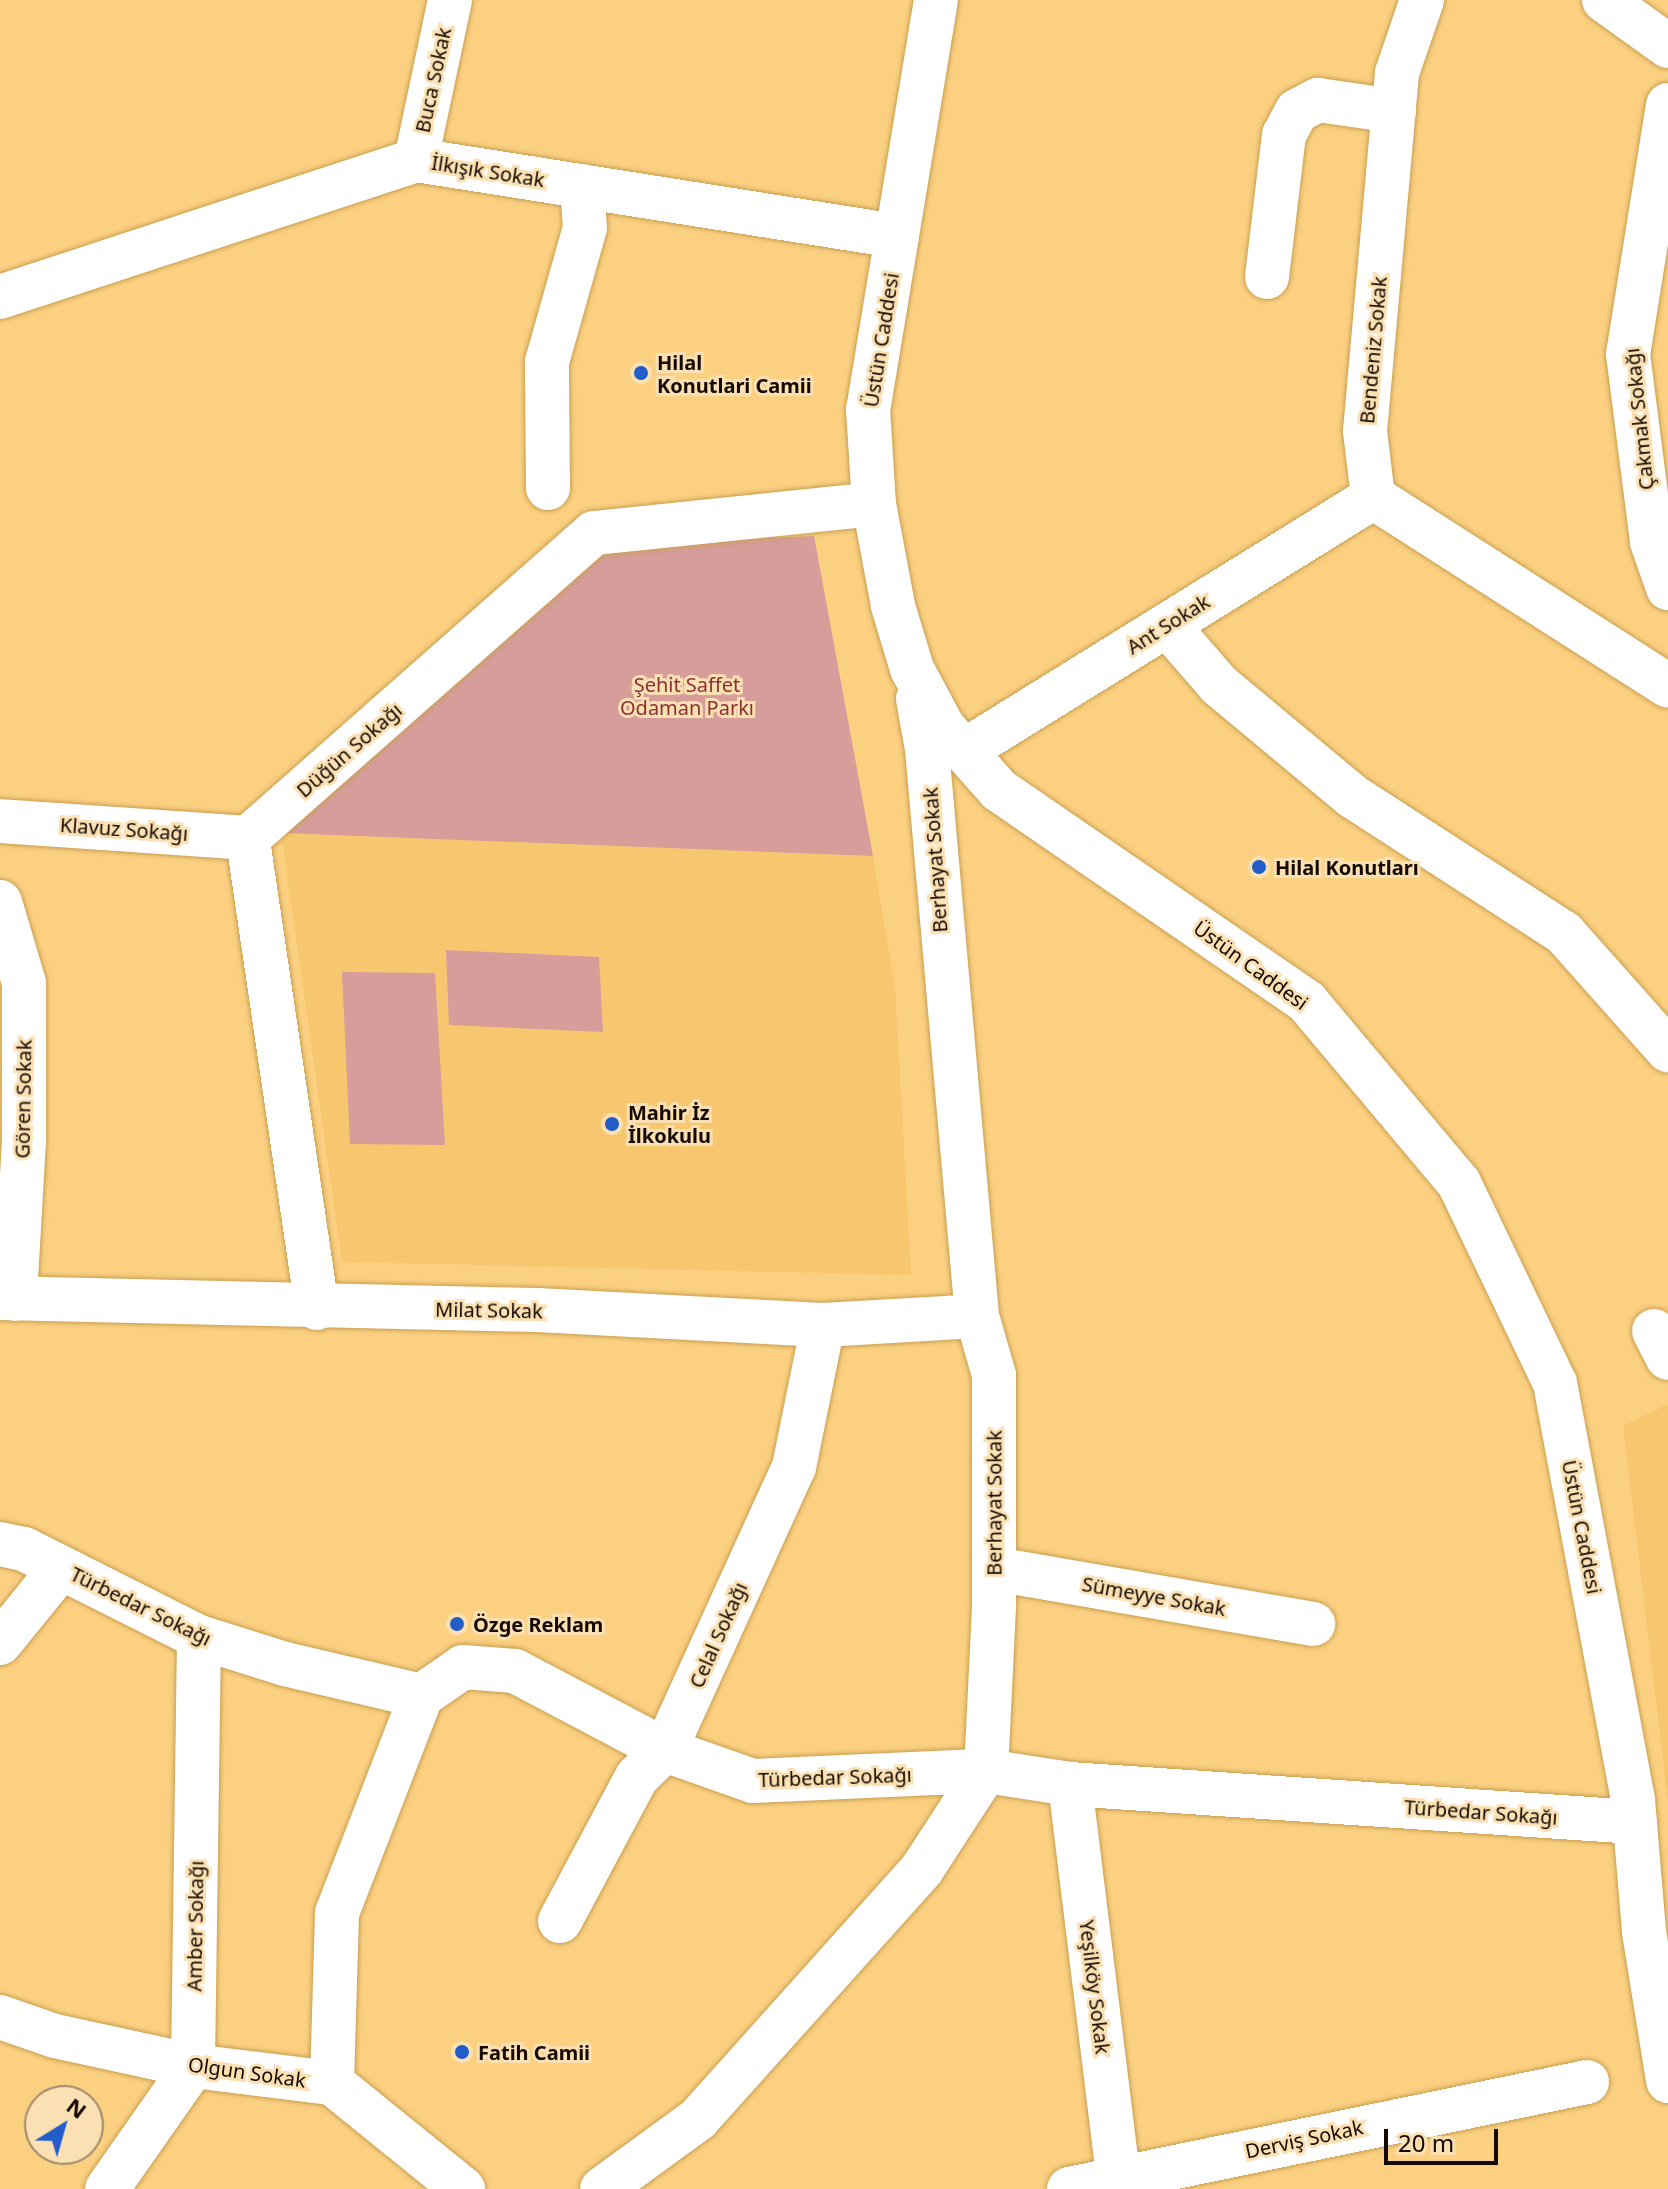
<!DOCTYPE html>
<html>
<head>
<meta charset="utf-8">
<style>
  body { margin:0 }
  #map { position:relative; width:1668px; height:2189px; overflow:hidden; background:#fbd081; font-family:"Noto Sans",sans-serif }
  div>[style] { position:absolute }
  .built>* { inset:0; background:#f7c770 }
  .green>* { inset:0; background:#d69d9b }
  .roads { filter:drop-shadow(0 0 2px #c99f51) drop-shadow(0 0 2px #c99f51) }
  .minor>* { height:44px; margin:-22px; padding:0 22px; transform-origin:22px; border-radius:22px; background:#fff }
  .dots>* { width:22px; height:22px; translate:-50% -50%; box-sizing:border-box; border:4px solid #fae0b3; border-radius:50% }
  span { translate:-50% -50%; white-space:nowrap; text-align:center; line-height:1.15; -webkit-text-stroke:6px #fae0b3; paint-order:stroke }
  .street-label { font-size:20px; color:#150900 }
  .poi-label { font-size:20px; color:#150900; font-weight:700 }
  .left { translate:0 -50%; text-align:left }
  .park-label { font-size:20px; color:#8c2f33 }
  .north { position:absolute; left:24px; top:2085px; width:80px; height:80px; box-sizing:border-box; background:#fae0b3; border:2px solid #9e8a6b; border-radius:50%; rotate:37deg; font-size:22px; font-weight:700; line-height:32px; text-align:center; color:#150900 }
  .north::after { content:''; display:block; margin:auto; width:28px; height:36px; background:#225dca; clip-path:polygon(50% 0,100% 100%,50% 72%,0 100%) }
  .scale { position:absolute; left:1384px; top:2129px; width:114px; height:36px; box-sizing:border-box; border:4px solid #150900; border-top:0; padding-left:10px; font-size:24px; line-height:28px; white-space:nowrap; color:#150900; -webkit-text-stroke:6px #fae0b3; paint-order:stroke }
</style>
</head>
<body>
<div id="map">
  <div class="built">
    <i style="clip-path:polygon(281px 833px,873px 856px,895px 986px,911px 1275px,342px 1262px)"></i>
    <i style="clip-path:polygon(1668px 1404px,1668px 1802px,1623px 1426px)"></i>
  </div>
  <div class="green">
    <i style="clip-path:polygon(814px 536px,873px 856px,281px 833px,359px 721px,618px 544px)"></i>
    <i style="clip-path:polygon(446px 950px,599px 957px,603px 1032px,449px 1025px)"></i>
    <i style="clip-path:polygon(342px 972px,435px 973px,445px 1145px,350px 1144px)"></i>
  </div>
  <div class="roads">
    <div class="minor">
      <i style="left:936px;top:0;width:415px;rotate:99.4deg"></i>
      <i style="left:868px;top:409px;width:95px;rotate:86.4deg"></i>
      <i style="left:874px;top:504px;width:104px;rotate:79.4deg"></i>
      <i style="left:893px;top:606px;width:66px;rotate:73.2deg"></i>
      <i style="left:912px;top:669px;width:66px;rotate:61.9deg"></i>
      <i style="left:943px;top:727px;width:84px;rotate:48.4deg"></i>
      <i style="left:999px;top:790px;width:374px;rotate:34.5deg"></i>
      <i style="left:1307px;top:1002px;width:236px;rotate:50deg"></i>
      <i style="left:1459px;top:1183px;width:222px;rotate:64.4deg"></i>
      <i style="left:1555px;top:1383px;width:424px;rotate:79.4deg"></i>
      <i style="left:1633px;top:1800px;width:132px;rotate:85.2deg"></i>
      <i style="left:1644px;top:1932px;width:151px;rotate:80.8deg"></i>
      <i style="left:1422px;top:0;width:77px;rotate:108.9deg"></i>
      <i style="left:1397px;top:73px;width:359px;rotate:95.1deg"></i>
      <i style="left:1365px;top:431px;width:66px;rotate:83.1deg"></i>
      <i style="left:1373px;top:497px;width:350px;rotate:32.6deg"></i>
      <i style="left:1604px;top:0;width:79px;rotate:35.7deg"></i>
      <i style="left:1668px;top:105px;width:252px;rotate:99.1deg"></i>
      <i style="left:1628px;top:354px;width:190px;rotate:82.7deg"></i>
      <i style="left:1652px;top:542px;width:49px;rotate:70.8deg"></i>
      <i style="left:416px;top:160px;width:164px;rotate:-78deg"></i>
      <i style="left:1267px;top:277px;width:143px;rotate:-83.2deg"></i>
      <i style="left:1284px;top:135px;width:27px;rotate:-62deg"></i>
      <i style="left:1297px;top:111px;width:24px;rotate:-28deg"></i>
      <i style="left:1318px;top:100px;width:77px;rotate:8.2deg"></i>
      <i style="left:0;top:297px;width:438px;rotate:-18.2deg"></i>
      <i style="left:416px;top:160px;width:487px;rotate:9deg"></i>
      <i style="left:548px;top:488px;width:126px;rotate:-90.5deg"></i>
      <i style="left:547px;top:362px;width:139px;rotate:-74.2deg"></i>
      <i style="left:585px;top:228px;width:42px;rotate:-94.1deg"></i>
      <i style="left:1167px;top:625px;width:79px;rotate:49.1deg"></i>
      <i style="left:1219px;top:685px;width:173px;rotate:39.8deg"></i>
      <i style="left:1352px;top:796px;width:252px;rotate:32.9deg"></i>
      <i style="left:1564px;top:933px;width:157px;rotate:48.4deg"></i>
      <i style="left:964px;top:751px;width:481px;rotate:-31.8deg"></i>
      <i style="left:0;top:821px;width:249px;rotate:3.9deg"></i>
      <i style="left:0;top:902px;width:84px;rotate:73.5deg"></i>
      <i style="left:24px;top:983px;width:158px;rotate:90deg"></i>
      <i style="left:24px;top:1141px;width:158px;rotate:93.3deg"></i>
      <i style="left:0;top:1298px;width:537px;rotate:1.28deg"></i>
      <i style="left:537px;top:1310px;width:286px;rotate:3deg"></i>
      <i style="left:823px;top:1325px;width:154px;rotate:-3.3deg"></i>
      <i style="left:317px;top:1308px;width:475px;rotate:-98.4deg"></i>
      <i style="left:248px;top:838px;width:461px;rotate:-41.4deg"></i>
      <i style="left:594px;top:533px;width:281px;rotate:-5.9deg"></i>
      <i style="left:1654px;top:1331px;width:30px;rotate:63deg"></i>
      <i style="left:0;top:1544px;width:25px;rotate:12deg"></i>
      <i style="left:24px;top:1549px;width:196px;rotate:26.7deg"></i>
      <i style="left:199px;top:1637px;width:90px;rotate:17.4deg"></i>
      <i style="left:285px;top:1664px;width:140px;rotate:13.2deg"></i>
      <i style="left:421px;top:1696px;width:51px;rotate:-34.6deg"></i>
      <i style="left:463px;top:1667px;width:52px;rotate:4.4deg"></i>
      <i style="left:515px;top:1671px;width:170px;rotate:27.8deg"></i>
      <i style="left:665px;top:1750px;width:93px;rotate:19.4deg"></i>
      <i style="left:753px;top:1781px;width:233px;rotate:-2.5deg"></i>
      <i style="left:986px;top:1771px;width:85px;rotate:8.8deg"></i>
      <i style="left:1070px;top:1784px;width:566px;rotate:3.85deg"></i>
      <i style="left:995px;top:1569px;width:323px;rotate:9.8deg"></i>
      <i style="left:0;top:1643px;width:97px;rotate:-50.9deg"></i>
      <i style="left:1070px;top:1784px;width:408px;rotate:83deg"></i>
      <i style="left:560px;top:1921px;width:163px;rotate:-61.9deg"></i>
      <i style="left:637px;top:1777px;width:39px;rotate:-44deg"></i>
      <i style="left:665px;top:1750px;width:311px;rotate:-65.5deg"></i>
      <i style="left:794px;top:1467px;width:145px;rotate:-78.5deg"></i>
      <i style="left:0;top:2017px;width:58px;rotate:19.1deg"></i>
      <i style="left:55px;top:2036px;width:141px;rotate:12.3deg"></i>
      <i style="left:193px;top:2066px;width:140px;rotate:7deg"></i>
      <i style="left:332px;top:2083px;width:169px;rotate:39deg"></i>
      <i style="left:332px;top:2083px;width:170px;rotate:-88.3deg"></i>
      <i style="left:337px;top:1913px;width:233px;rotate:-68.8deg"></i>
      <i style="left:107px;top:2189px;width:150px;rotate:-55deg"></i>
      <i style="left:193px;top:2066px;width:429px;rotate:-89.2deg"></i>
      <i style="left:602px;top:2189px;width:119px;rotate:-36.1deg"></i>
      <i style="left:698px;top:2119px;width:336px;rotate:-48.1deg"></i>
      <i style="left:922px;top:1869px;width:117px;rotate:-56.9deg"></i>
      <i style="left:986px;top:1771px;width:166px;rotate:-87.2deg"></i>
      <i style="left:994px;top:1605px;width:230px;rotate:-90deg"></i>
      <i style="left:994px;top:1375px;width:61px;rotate:-106.1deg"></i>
      <i style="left:977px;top:1316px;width:569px;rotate:-95.04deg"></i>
      <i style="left:927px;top:749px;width:51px;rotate:-100.2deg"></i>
      <i style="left:1069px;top:2189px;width:529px;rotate:-11.67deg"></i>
    </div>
  </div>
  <div class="dots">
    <i style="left:641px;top:373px;background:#225dca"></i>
    <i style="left:1259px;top:867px;background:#225dca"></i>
    <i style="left:612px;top:1124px;background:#225dca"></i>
    <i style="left:457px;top:1624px;background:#225dca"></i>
    <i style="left:462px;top:2052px;background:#225dca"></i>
  </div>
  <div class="street-label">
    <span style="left:433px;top:80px;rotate:-78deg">Buca Sokak</span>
    <span style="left:488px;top:171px;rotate:9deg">İlkışık Sokak</span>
    <span style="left:881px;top:340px;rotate:-81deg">Üstün Caddesi</span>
    <span style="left:1373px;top:350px;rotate:-85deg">Bendeniz Sokak</span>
    <span style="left:1639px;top:419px;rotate:-96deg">Çakmak Sokağı</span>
    <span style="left:1168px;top:624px;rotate:-32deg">Ant Sokak</span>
    <span style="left:349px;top:750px;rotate:-41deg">Düğün Sokağı</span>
    <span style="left:124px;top:829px;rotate:4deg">Klavuz Sokağı</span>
    <span style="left:935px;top:860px;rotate:-94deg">Berhayat Sokak</span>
    <span style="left:1251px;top:965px;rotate:36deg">Üstün Caddesi</span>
    <span style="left:23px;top:1099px;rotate:-89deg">Gören Sokak</span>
    <span style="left:489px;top:1310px;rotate:1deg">Milat Sokak</span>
    <span style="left:994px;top:1503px;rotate:-90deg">Berhayat Sokak</span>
    <span style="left:1582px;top:1527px;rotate:79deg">Üstün Caddesi</span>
    <span style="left:1154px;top:1596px;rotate:10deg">Sümeyye Sokak</span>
    <span style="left:141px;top:1606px;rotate:26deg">Türbedar Sokağı</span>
    <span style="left:718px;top:1635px;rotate:-66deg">Celal Sokağı</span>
    <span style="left:835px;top:1777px;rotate:-2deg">Türbedar Sokağı</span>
    <span style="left:1481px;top:1812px;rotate:4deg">Türbedar Sokağı</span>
    <span style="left:195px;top:1926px;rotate:-89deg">Amber Sokağı</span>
    <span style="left:1095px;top:1987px;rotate:83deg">Yeşilköy Sokak</span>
    <span style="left:247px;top:2072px;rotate:8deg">Olgun Sokak</span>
    <span style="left:1304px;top:2139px;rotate:-12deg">Derviş Sokak</span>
  </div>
  <div class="poi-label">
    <span class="left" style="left:657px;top:374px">Hilal<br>Konutlari Camii</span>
    <span class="left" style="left:1275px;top:867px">Hilal Konutları</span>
    <span class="left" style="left:628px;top:1124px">Mahir İz<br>İlkokulu</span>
    <span class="left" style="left:473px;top:1624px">Özge Reklam</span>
    <span class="left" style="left:478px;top:2052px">Fatih Camii</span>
  </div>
  <div class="park-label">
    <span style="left:687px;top:696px">Şehit Saffet<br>Odaman Parkı</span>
  </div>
  <div class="north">N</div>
  <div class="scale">20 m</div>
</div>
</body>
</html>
